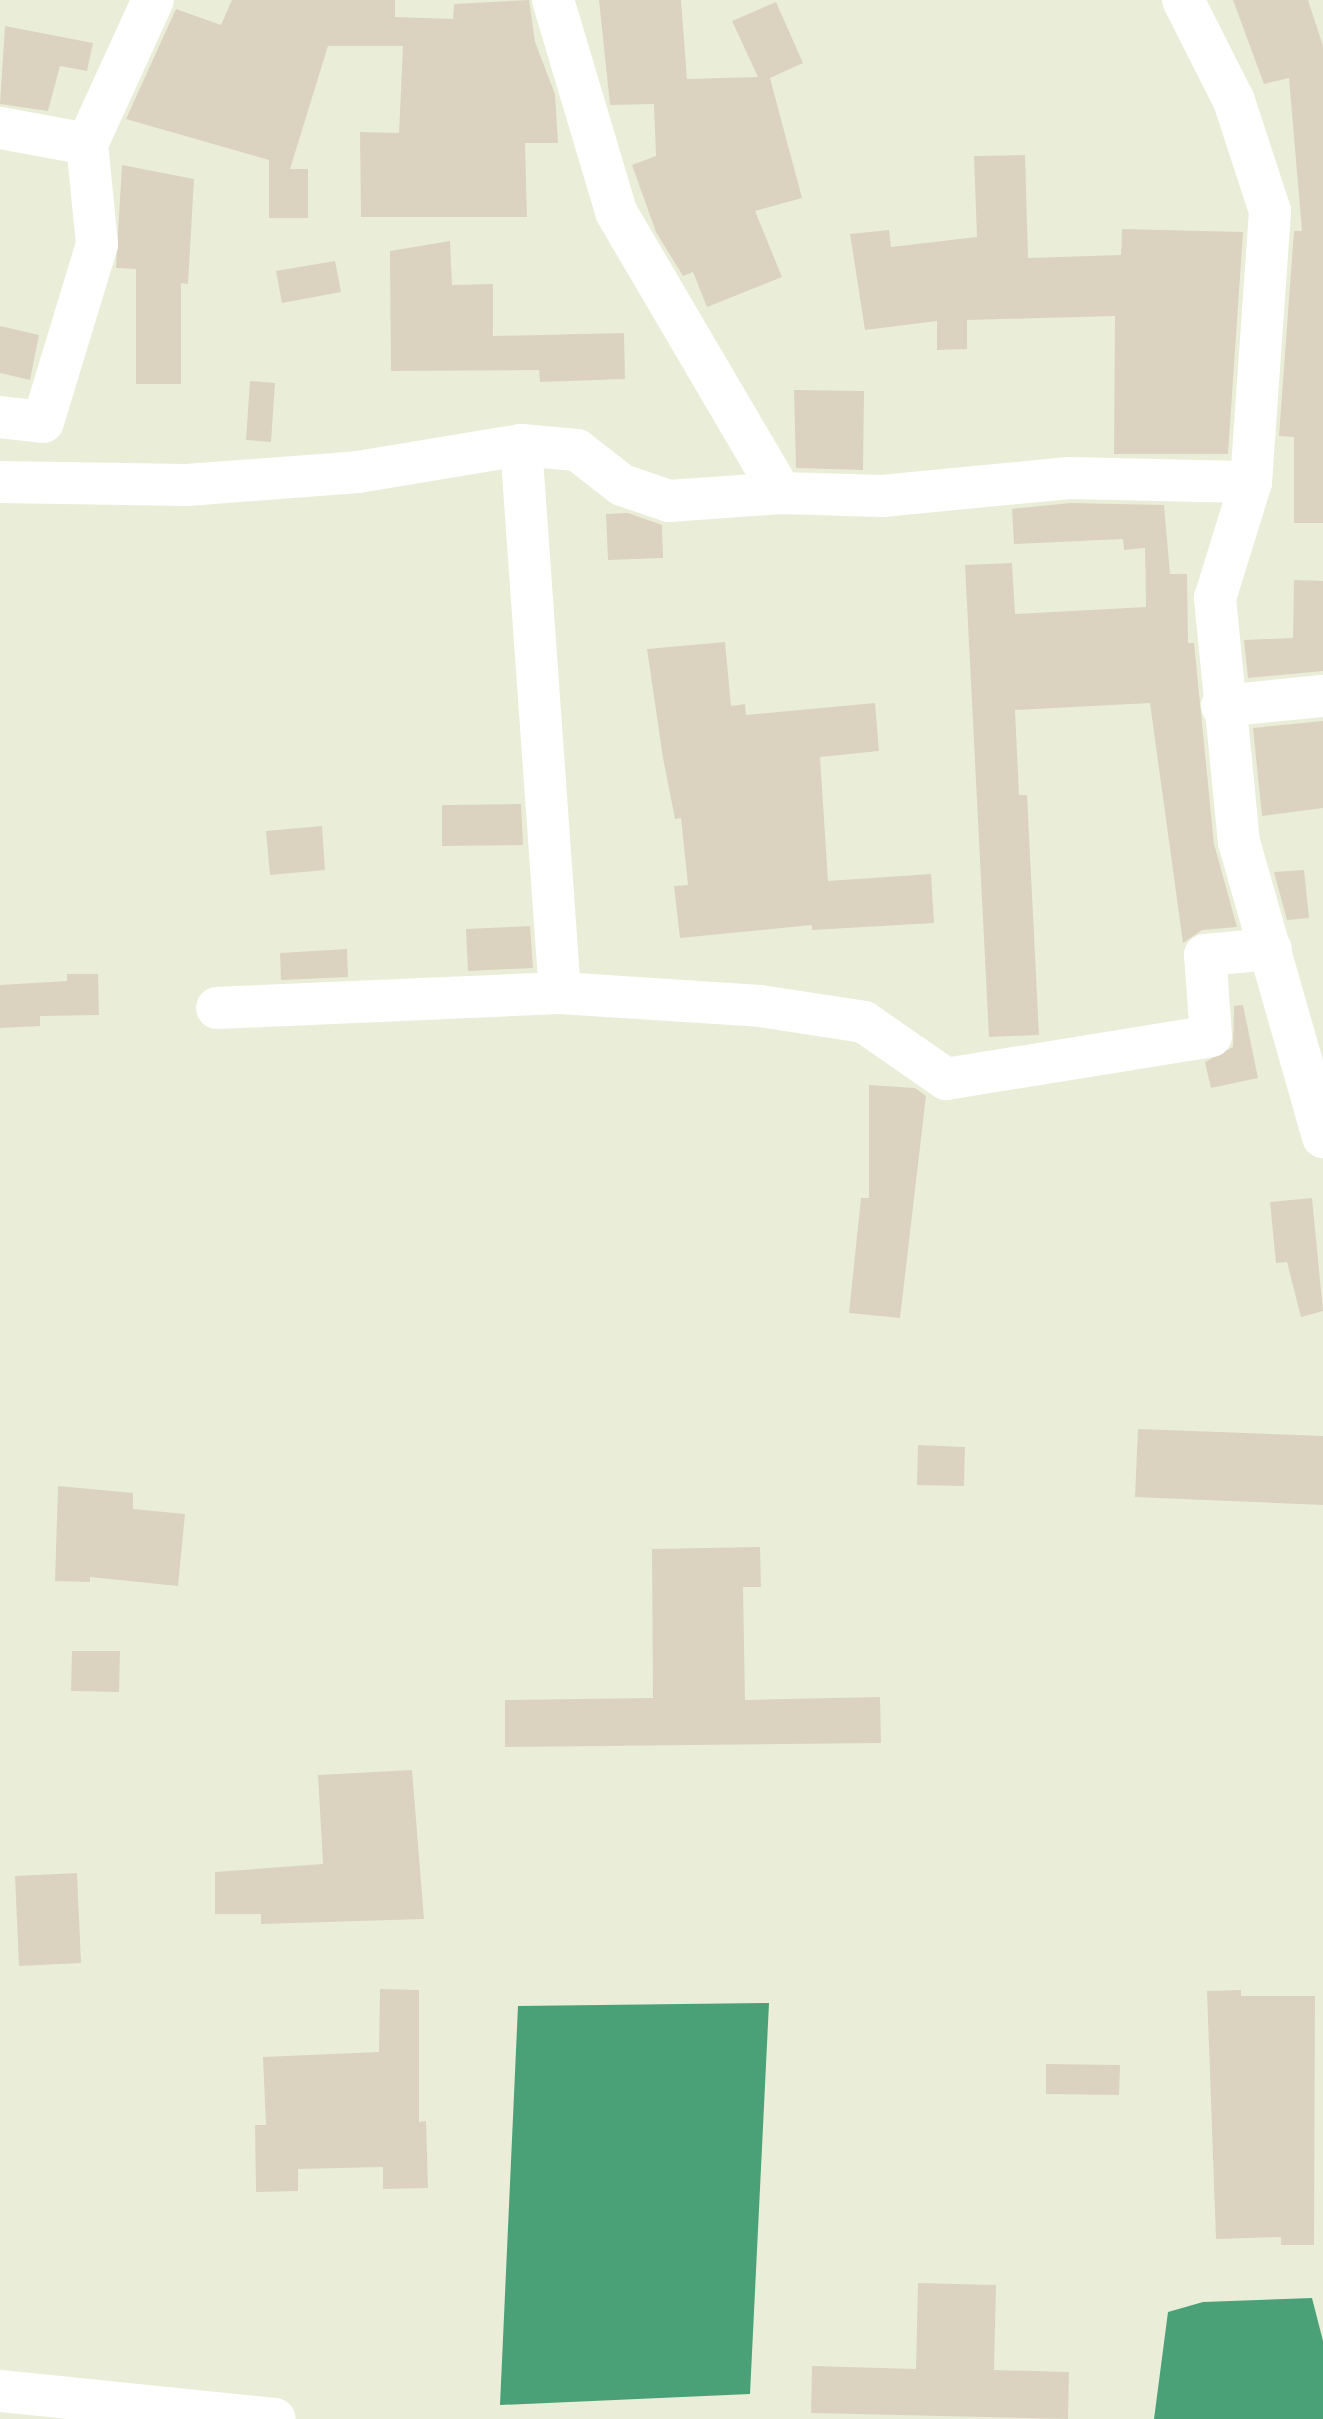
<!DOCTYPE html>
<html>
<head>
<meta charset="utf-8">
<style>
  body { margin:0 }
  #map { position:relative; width:1323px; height:2419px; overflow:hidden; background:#eaeed8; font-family:Helvetica,sans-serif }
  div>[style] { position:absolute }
  .water>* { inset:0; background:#4aa177 }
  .building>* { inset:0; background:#dbd3bf }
  .minor>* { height:42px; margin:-21px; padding:0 21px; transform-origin:21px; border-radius:21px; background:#fff }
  span { translate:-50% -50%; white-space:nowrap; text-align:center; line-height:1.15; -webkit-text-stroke:8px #eaeed8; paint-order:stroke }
</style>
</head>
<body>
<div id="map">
  <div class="water">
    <i style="clip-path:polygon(769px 2003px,750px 2394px,500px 2405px,518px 2006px)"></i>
    <i style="clip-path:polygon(1312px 2298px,1323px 2341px,1323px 2419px,1154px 2419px,1168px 2312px,1203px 2302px)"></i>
  </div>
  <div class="building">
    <i style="clip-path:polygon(232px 0,395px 0,395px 17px,453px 19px,454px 4px,529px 0,535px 42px,555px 94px,558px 143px,525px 143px,527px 217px,361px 217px,360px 132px,399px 133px,403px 46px,328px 46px,290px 169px,308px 169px,308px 218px,269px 218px,269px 160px,126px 119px,176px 9px,221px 25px)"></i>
    <i style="clip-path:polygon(599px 0,681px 0,687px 79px,758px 77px,732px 21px,776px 2px,803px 63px,770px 78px,802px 198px,755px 211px,782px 277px,707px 307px,693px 272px,683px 276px,656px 232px,632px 165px,656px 156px,654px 104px,610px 105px)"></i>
    <i style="clip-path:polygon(1233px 0,1308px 0,1323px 46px,1323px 523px,1294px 523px,1294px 437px,1279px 436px,1294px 231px,1302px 231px,1289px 78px,1264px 84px)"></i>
    <i style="clip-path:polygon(5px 26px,93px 43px,87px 71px,60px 66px,48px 111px,0 104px)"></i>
    <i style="clip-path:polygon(1025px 155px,1028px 258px,1121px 255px,1122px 229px,1243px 232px,1228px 454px,1114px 454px,1115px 316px,967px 320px,967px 349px,937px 350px,937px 321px,865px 330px,850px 234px,889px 230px,891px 247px,977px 237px,974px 156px)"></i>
    <i style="clip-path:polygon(122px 165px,194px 179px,188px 284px,181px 283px,181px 384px,136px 384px,136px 269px,116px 268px)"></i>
    <i style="clip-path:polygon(450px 241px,452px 285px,493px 284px,493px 336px,624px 333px,625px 379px,540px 382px,539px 370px,391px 371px,390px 251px)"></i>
    <i style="clip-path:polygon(335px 261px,341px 292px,282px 303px,276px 271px)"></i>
    <i style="clip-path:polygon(0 326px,39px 335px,30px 380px,0 373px)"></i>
    <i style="clip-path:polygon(250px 381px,275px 383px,271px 442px,246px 440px)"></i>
    <i style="clip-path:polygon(794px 390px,864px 391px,863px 470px,796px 468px)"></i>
    <i style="clip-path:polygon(1070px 503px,1164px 505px,1170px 574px,1187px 574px,1188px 643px,1194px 643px,1214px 844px,1237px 927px,1202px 930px,1183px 943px,1150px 703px,1015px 710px,1019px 795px,1027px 795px,1039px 1035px,989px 1037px,965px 565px,1012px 563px,1015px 614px,1146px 607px,1145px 548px,1124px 550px,1123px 539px,1014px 544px,1012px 509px)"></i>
    <i style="clip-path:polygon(628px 513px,662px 525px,663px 558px,608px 560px,606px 514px)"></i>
    <i style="clip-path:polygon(1294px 580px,1323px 581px,1323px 671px,1248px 678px,1244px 640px,1293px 638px)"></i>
    <i style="clip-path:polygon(725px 642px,731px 706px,745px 704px,746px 715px,875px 703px,879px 751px,820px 757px,828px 881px,931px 874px,934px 923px,812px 930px,812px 925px,680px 938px,674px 886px,688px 885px,681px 818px,675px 819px,663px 758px,647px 649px)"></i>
    <i style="clip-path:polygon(1323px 721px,1323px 808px,1262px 816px,1253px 728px)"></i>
    <i style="clip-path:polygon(521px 804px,523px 845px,442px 846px,442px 805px)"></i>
    <i style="clip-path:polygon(322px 826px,325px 870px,270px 875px,266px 831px)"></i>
    <i style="clip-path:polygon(1304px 870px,1309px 918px,1287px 920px,1274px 872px)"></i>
    <i style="clip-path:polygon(530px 926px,533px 968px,468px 971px,466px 929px)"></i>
    <i style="clip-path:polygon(347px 949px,348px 977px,281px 980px,280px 953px)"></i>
    <i style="clip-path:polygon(67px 974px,98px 974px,99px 1015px,40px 1016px,40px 1026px,0 1028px,0 985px,67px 981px)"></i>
    <i style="clip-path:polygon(1243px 1005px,1258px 1078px,1211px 1088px,1205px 1062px,1233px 1047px,1234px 1006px)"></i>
    <i style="clip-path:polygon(869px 1085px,915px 1088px,926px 1096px,900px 1318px,849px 1313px,861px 1198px,869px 1198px)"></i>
    <i style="clip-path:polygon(1312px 1198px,1323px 1311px,1301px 1317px,1287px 1262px,1276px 1263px,1270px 1202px)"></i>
    <i style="clip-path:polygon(1138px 1429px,1323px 1436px,1323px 1505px,1135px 1497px)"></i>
    <i style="clip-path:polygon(918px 1445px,965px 1447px,964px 1486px,917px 1485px)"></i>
    <i style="clip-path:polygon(58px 1486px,133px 1493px,133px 1509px,185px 1514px,178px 1586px,90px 1577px,90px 1582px,55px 1581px)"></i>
    <i style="clip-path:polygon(760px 1547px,761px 1587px,743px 1587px,745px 1700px,880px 1697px,881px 1743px,505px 1747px,505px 1700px,653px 1698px,652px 1549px)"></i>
    <i style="clip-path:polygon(72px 1651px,120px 1651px,119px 1692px,71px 1691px)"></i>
    <i style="clip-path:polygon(412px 1770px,424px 1919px,261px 1924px,261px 1914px,215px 1914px,215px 1872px,323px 1864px,318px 1775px)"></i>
    <i style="clip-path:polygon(77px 1873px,81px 1963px,19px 1966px,15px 1876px)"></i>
    <i style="clip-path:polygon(380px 1989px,419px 1990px,419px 2122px,426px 2121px,428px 2188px,383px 2189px,383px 2167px,298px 2169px,298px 2191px,256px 2192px,255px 2125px,266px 2125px,263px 2057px,379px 2052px)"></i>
    <i style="clip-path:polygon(1241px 1990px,1241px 1996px,1315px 1996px,1314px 2245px,1281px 2245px,1281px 2237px,1216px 2239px,1207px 1991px)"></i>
    <i style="clip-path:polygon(1046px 2064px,1120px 2065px,1119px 2095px,1046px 2094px)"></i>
    <i style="clip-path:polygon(918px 2283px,996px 2285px,994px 2370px,1069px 2372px,1068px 2419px,811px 2413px,812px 2366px,916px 2369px)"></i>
  </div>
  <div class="minor">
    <i style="left:553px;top:0;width:221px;rotate:73.4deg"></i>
    <i style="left:616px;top:212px;width:326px;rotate:59.6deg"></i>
    <i style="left:781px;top:493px;width:101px;rotate:1.7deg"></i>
    <i style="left:882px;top:496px;width:188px;rotate:-5.5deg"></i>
    <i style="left:1069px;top:478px;width:182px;rotate:1.3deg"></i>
    <i style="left:1183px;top:0;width:113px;rotate:63.2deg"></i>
    <i style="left:1234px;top:101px;width:116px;rotate:71.9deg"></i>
    <i style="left:1270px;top:211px;width:272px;rotate:94deg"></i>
    <i style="left:1251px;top:482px;width:121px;rotate:107.2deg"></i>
    <i style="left:1215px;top:598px;width:245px;rotate:84.4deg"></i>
    <i style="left:1239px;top:842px;width:307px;rotate:74.1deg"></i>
    <i style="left:0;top:128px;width:88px;rotate:10.4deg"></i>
    <i style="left:0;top:417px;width:43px;rotate:6.6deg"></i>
    <i style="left:43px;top:422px;width:186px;rotate:-73.1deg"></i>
    <i style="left:97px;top:244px;width:100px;rotate:-95.7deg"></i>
    <i style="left:87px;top:144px;width:158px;rotate:-65.4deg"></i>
    <i style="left:521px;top:445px;width:549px;rotate:85.93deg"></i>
    <i style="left:0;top:482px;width:187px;rotate:0.9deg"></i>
    <i style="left:187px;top:485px;width:171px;rotate:-4.3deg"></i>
    <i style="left:358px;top:472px;width:165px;rotate:-9.4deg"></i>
    <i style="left:521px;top:445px;width:56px;rotate:5.1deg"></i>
    <i style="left:577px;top:450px;width:57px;rotate:37.9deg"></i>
    <i style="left:622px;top:485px;width:50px;rotate:18.8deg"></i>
    <i style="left:669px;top:501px;width:112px;rotate:-4.1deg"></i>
    <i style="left:1222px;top:706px;width:101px;rotate:-5.7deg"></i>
    <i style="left:217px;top:1008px;width:343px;rotate:-2.5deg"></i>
    <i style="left:560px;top:993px;width:200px;rotate:3.7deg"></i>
    <i style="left:760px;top:1006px;width:105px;rotate:8.7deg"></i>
    <i style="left:864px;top:1022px;width:100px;rotate:34.8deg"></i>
    <i style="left:946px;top:1079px;width:268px;rotate:-9.2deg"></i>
    <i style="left:1211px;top:1036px;width:81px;rotate:-94.2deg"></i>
    <i style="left:1205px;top:955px;width:66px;rotate:-5.2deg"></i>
    <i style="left:0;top:2391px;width:276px;rotate:5.8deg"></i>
  </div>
</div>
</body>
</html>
